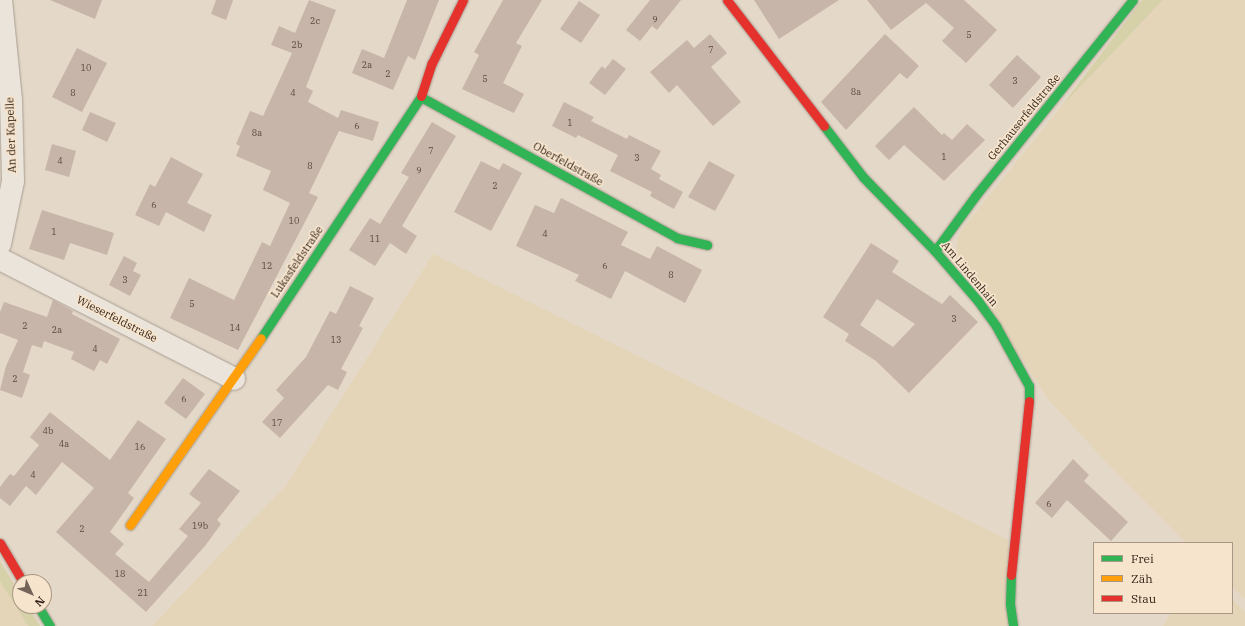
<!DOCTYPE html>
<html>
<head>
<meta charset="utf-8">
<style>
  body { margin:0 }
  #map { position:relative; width:1245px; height:626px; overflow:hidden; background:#e4d8c8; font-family:"IBM Plex Serif",serif }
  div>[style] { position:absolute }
  .farmland>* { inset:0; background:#e5d5b8 }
  .green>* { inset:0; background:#d7d1aa }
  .building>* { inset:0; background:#c7b5a9 }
  .roads { filter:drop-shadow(0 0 1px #a89d92) drop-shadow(0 0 1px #a89d92) }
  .street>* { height:22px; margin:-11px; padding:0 11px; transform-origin:11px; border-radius:11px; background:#ebe4db }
  .fast>* { height:9px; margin:-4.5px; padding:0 4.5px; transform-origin:4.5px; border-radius:4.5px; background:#30b455 }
  .slow>* { height:9px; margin:-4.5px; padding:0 4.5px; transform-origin:4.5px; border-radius:4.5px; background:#ff9f0a }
  .jam>* { height:9px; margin:-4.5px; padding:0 4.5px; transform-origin:4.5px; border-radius:4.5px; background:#e5322d }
  span { translate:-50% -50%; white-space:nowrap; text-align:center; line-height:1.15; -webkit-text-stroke:3.5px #f6e4cc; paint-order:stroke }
  .number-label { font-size:9px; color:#5a483e }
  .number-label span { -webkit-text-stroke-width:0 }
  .street-label { font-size:11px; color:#36241b }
  .legend { position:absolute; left:1093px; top:542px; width:140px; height:72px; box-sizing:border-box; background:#f6e4cc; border:1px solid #a99785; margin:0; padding:5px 7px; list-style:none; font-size:12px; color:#36241b }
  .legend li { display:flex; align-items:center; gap:8px; height:20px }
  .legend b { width:20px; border:1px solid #a99785 }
  .north { position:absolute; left:12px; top:574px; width:40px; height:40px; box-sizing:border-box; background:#f6e4cc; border:1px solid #a99785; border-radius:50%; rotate:134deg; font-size:11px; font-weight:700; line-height:16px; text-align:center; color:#36241b }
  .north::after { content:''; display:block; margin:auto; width:14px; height:18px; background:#736358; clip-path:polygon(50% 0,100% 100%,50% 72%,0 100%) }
</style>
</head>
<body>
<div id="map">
  <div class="farmland">
    <i style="clip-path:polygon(1163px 0,1245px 0,1245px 599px,1232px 587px,1232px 543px,1186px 543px,1118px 475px,1047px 398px,957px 257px,957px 239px,961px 230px,1060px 108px)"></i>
    <i style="clip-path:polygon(433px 254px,1008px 540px,1007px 626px,152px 626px,287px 484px)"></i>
    <i style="clip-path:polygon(0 581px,7px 592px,28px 626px,0 626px)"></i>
    <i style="clip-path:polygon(1232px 599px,1245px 612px,1245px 626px,1163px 626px,1171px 613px,1232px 613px)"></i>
  </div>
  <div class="green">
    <i style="clip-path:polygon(1142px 0,1163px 0,1060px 108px)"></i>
    <i style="clip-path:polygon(0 561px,20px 594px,20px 606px,28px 606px,40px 626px,28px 626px,0 581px)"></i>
  </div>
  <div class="building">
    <i style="clip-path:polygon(50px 0,102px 0,95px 19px)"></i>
    <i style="clip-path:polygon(216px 0,233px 0,226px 20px,211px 14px)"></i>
    <i style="clip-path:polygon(309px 0,336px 10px,306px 87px,313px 91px,308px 102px,338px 118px,341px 110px,379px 122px,373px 141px,339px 131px,309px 193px,318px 197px,238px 350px,170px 318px,189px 278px,234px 300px,262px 242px,270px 246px,290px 203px,263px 190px,271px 171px,236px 156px,240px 146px,236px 144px,250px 111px,263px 116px,292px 53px,271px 45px,279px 26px,295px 33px)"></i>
    <i style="clip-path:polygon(407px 0,439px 0,415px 60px,408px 56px,393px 90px,352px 73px,362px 49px,384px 58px)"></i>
    <i style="clip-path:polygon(503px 0,542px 0,516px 43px,522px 46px,503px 83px,524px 94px,514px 113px,462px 89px,479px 55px,474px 52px)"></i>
    <i style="clip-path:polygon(650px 0,681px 0,657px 30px,652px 26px,640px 41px,626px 30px)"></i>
    <i style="clip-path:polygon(754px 0,839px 0,779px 39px)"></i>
    <i style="clip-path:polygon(867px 0,964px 0,997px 30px,966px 63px,942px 41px,954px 28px,926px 3px,891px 30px)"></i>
    <i style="clip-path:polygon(579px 1px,600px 15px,581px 43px,560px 29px)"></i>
    <i style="clip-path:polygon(710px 34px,727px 53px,711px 67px,741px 102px,713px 126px,677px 85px,669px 93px,650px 72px,687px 40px,694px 48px)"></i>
    <i style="clip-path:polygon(885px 34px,919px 66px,907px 79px,900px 73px,846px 130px,821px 102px)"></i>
    <i style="clip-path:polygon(77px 48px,107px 63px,82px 112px,52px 97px)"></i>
    <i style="clip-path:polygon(1017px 55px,1041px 77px,1013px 108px,989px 85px)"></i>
    <i style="clip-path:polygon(613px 59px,626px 69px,605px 95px,589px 83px,602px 66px,605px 69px)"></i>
    <i style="clip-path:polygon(564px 102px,594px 117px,591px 121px,627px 139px,629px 135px,661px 151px,651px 169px,661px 175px,659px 179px,683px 192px,674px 209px,650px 196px,652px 192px,610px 171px,618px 155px,578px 135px,576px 138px,552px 126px)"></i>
    <i style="clip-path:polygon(914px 107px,942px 135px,944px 133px,952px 140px,967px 124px,985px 140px,944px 181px,904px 145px,889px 160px,875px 146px)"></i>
    <i style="clip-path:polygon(90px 112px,116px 123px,107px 142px,82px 130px)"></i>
    <i style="clip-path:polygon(432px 122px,456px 136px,402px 226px,417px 236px,406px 254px,390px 243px,375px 266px,349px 250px,370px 218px,380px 224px,409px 177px,401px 173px)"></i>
    <i style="clip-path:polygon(52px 144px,76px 151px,69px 177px,45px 170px)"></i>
    <i style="clip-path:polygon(171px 157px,203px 174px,187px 203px,212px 215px,204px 232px,166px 212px,159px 226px,135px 215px,150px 184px,155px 187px)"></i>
    <i style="clip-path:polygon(481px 161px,499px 170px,503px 163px,522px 173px,491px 231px,454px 212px)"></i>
    <i style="clip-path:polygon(709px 161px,735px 175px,715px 211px,688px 197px)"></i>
    <i style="clip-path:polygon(561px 198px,628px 232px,621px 245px,650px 259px,657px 246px,702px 270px,685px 303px,625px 271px,611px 299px,575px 281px,579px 275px,516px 246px,535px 205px,554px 213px)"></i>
    <i style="clip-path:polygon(42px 210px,114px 233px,107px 255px,70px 243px,64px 260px,29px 249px)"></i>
    <i style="clip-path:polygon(evenodd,871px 243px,899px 261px,892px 272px,942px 304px,950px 295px,978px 322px,909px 393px,876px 361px,845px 341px,849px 334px,823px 317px,871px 243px,877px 299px,915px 324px,893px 347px,860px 325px,877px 299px)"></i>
    <i style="clip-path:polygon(124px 256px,137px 263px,133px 271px,141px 275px,130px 296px,109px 285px)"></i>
    <i style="clip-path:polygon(350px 286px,374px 298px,359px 326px,363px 328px,341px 369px,347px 372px,338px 390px,328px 385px,280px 438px,262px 422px,284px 398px,276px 390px,306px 357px,330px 311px,336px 314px)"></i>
    <i style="clip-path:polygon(53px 300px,73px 311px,72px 314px,120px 339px,107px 364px,100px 360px,94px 371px,71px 359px,74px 352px,44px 341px,42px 348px,32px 345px,23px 372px,30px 375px,22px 398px,0 390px,6px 366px,18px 340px,0 333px,0 312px,4px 302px,47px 317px)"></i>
    <i style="clip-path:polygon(183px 378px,205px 394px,186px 419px,164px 403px)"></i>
    <i style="clip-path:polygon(50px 412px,110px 460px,138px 420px,166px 439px,128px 493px,134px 498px,110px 532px,124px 544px,115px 554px,149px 582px,188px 536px,179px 529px,201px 503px,189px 494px,209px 469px,240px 491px,217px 520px,221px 524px,205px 546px,146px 612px,56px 532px,94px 488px,62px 462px,36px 495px,26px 486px,10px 506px,0 498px,0 487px,10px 474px,14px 476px,39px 445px,30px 437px)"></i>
    <i style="clip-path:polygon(1073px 459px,1089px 475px,1084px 481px,1128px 522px,1111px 541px,1067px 500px,1052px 518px,1035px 503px)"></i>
  </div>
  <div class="roads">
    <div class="street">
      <i style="left:0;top:244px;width:64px;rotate:-78.3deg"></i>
      <i style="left:13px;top:181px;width:81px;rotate:-91.4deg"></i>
      <i style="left:11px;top:100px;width:100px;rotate:-95.7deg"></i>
      <i style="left:0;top:259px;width:263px;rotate:27.1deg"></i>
    </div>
    <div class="fast">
      <i style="left:421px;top:97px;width:292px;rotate:28.8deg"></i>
      <i style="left:677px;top:238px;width:31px;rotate:13deg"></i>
      <i style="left:824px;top:126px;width:64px;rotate:52.6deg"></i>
      <i style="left:863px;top:177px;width:103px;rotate:45.8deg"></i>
      <i style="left:935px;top:251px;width:66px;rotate:49.3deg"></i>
      <i style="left:978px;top:301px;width:31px;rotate:54deg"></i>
      <i style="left:996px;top:326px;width:68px;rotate:61.2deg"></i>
      <i style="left:1029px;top:386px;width:15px;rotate:90deg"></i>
      <i style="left:935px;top:251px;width:69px;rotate:-53.8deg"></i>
      <i style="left:976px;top:195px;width:250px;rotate:-51.2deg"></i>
      <i style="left:261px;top:338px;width:290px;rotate:-56.5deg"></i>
      <i style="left:1011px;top:575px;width:29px;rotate:92deg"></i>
      <i style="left:1010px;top:604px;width:22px;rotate:82deg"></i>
      <i style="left:38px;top:606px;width:23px;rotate:59deg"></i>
    </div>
    <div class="slow">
      <i style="left:130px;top:525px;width:228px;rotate:-55deg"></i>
    </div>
    <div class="jam">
      <i style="left:727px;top:0;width:159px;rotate:52.4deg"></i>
      <i style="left:421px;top:96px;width:35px;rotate:-72deg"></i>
      <i style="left:432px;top:63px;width:70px;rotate:-63.8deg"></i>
      <i style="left:0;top:543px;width:45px;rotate:59.5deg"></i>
      <i style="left:1011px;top:575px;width:175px;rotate:-84.1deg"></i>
    </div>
  </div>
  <div class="number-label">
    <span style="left:655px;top:20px">9</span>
    <span style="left:315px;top:21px">2c</span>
    <span style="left:969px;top:35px">5</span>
    <span style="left:297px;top:45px">2b</span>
    <span style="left:711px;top:50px">7</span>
    <span style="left:367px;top:65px">2a</span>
    <span style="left:86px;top:68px">10</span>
    <span style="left:388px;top:74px">2</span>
    <span style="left:485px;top:79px">5</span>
    <span style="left:1015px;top:81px">3</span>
    <span style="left:856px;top:92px">8a</span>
    <span style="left:73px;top:93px">8</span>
    <span style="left:293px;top:93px">4</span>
    <span style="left:570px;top:123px">1</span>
    <span style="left:357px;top:126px">6</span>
    <span style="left:257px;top:133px">8a</span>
    <span style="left:431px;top:151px">7</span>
    <span style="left:944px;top:157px">1</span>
    <span style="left:637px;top:158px">3</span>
    <span style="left:60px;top:161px">4</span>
    <span style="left:310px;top:166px">8</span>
    <span style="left:419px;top:171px">9</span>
    <span style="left:495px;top:186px">2</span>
    <span style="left:154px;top:205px">6</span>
    <span style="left:294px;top:221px">10</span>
    <span style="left:54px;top:232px">1</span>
    <span style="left:545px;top:234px">4</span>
    <span style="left:375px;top:239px">11</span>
    <span style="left:267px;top:266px">12</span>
    <span style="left:605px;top:266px">6</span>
    <span style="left:671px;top:275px">8</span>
    <span style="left:125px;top:280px">3</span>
    <span style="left:192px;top:304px">5</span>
    <span style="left:954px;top:319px">3</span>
    <span style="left:25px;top:326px">2</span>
    <span style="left:235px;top:328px">14</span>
    <span style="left:57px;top:330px">2a</span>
    <span style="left:336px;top:340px">13</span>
    <span style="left:95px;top:349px">4</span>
    <span style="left:15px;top:379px">2</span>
    <span style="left:184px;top:399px">6</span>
    <span style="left:277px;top:423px">17</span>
    <span style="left:48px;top:431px">4b</span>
    <span style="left:64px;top:444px">4a</span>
    <span style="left:140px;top:447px">16</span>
    <span style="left:33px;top:475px">4</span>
    <span style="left:1049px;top:504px">6</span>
    <span style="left:200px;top:526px">19b</span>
    <span style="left:82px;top:529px">2</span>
    <span style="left:120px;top:574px">18</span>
    <span style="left:143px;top:593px">21</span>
  </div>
  <div class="street-label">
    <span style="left:1024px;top:117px;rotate:-51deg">Gerhauserfeldstraße</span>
    <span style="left:11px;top:135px;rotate:-92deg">An der Kapelle</span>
    <span style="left:568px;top:164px;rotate:29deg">Oberfeldstraße</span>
    <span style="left:297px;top:262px;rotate:-56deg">Lukasfeldstraße</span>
    <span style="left:970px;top:274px;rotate:50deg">Am Lindenhain</span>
    <span style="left:117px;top:319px;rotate:27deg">Wieserfeldstraße</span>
  </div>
  <ul class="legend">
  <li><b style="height:5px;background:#30b455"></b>Frei</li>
  <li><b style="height:5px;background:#ff9f0a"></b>Zäh</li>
  <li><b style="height:5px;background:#e5322d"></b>Stau</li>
  </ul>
  <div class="north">N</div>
</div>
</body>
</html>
